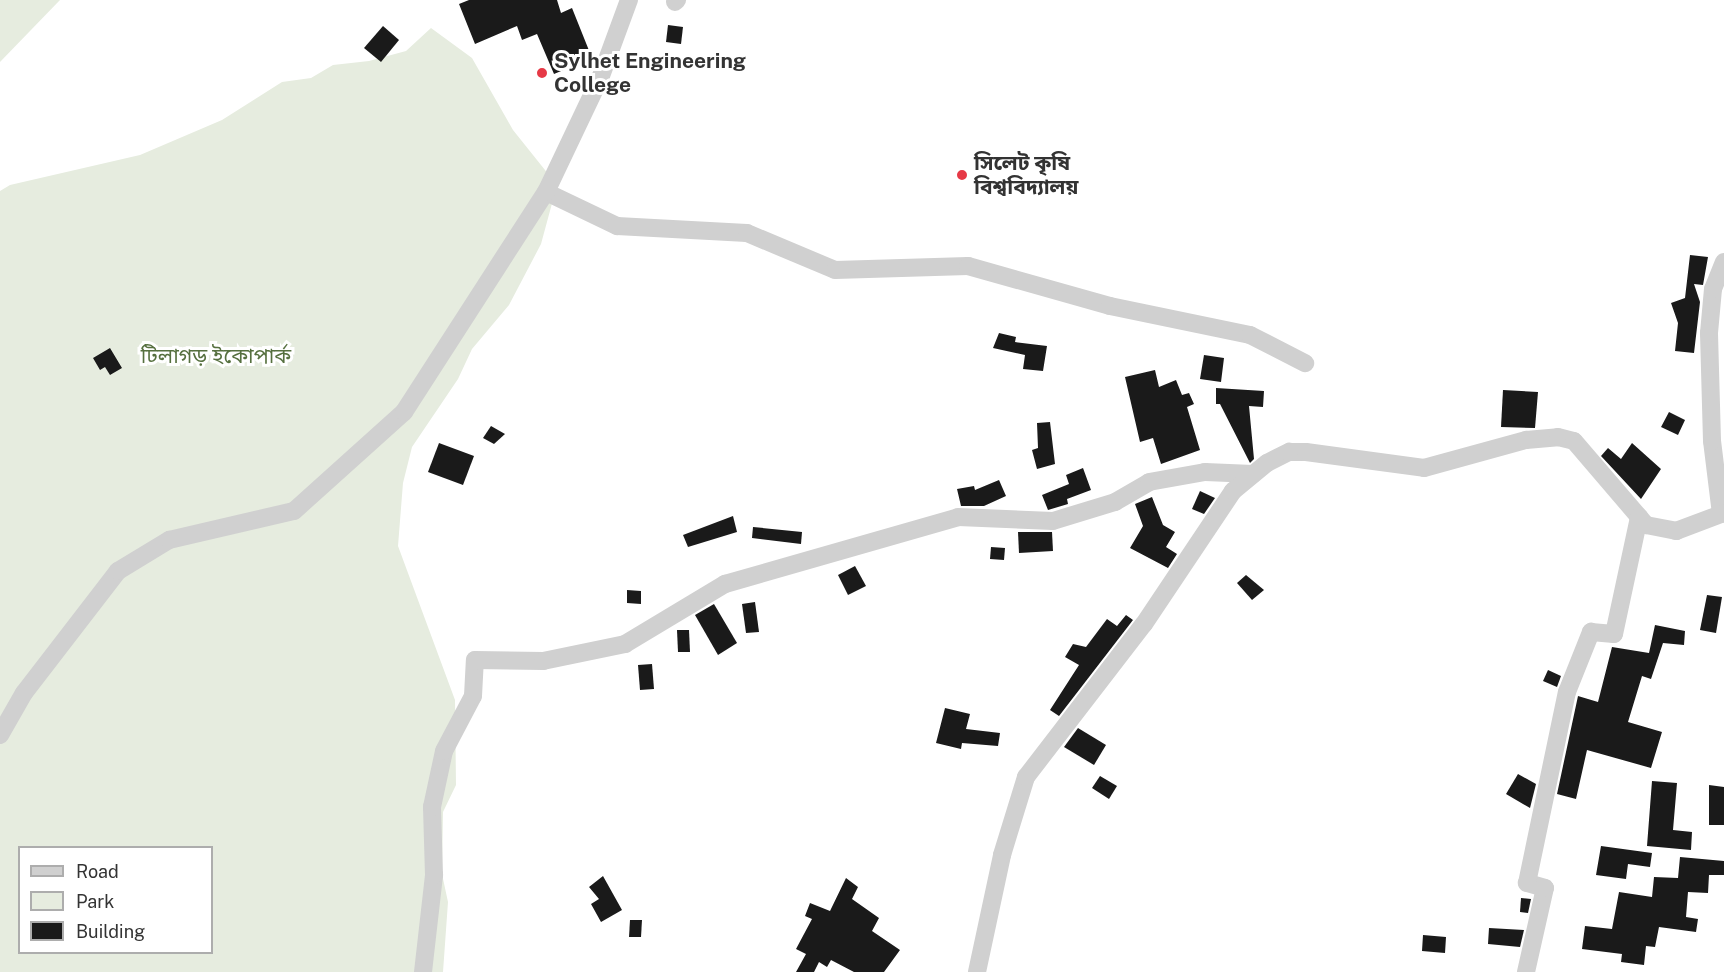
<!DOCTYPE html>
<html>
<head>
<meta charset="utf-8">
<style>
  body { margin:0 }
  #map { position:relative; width:1724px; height:972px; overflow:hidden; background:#fff; font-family:"Public Sans","Noto Sans Bengali",sans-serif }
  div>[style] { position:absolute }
  .green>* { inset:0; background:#e6ecdf }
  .building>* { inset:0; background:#1a1a1a }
  .minor>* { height:18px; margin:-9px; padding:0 9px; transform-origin:9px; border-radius:9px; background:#d0d0d0 }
  .dots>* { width:16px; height:16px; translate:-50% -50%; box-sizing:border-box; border:3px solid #fff; border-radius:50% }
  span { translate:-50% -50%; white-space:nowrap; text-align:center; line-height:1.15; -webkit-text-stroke:6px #fff; paint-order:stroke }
  .poi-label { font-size:21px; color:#333; font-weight:700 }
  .left { translate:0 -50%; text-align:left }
  .park-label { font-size:21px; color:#56703f }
  .legend { position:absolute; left:18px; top:846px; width:195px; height:108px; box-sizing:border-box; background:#fff; border:2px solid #adadad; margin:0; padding:8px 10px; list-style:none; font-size:18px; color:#333 }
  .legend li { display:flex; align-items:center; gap:12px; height:30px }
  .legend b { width:30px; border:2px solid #adadad }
</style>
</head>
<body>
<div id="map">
  <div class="green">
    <i style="clip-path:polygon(0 0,60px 0,0 62px)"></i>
    <i style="clip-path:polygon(evenodd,431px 28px,472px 58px,513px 130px,557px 185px,541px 244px,509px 305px,472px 349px,458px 379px,412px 447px,403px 483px,398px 546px,455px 700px,456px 785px,443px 812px,442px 874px,448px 902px,443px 972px,0 972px,0 191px,10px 185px,140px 155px,222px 120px,282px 82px,311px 78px,333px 65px,369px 61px,406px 51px,431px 28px,20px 848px,212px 848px,212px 952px,20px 952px,20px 848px)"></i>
  </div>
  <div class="building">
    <i style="clip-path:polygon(469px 0,557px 0,561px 13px,572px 8px,592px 58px,554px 74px,537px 34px,522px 40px,517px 26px,475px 44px,459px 4px)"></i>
    <i style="clip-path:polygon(668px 25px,683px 27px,681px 44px,666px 42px)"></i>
    <i style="clip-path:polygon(383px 26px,399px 40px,381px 62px,364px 48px)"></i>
    <i style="clip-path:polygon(1690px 255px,1708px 257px,1703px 285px,1694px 284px,1700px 302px,1694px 353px,1675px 351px,1678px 323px,1671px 303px,1685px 298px)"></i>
    <i style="clip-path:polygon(999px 333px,1016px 337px,1015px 342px,1047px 346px,1043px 371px,1023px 369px,1025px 355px,993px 348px)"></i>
    <i style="clip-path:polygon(110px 348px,122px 368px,110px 375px,105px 367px,100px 370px,93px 358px)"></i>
    <i style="clip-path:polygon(1204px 355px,1224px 358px,1221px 382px,1200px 379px)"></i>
    <i style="clip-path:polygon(1155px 370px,1159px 387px,1176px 380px,1182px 395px,1189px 393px,1194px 404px,1187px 407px,1200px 450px,1161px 464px,1153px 438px,1140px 442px,1125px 377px)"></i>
    <i style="clip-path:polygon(1216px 388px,1264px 391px,1263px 407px,1249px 406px,1254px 459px,1250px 463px,1220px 404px,1216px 404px)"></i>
    <i style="clip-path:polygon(1503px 390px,1538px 392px,1535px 428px,1501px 427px)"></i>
    <i style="clip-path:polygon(1669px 412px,1685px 420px,1678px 435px,1661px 427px)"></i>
    <i style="clip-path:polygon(1050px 422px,1055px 464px,1037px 469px,1032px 450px,1038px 448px,1037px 423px)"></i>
    <i style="clip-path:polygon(491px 426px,505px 434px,494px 444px,483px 438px)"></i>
    <i style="clip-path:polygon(439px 443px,474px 456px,463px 485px,428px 472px)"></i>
    <i style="clip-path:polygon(1632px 443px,1661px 469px,1641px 499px,1601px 456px,1608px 448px,1621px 459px)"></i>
    <i style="clip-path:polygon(1083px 468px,1091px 490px,1067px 499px,1068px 504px,1048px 510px,1042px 495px,1069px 484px,1066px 475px)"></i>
    <i style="clip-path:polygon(999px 480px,1006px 496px,984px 506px,961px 506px,957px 489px,974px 486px,975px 490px)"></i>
    <i style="clip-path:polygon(1200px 491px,1215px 498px,1204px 514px,1192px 509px)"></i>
    <i style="clip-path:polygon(1152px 497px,1163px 525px,1175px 532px,1166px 547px,1177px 554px,1168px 568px,1130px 548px,1143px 526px,1135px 504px)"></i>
    <i style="clip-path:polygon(733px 516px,737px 532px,688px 547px,683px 535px)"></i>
    <i style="clip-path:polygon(753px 527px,802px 532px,801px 544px,752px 538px)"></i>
    <i style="clip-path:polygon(1018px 532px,1052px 532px,1053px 551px,1019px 553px)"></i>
    <i style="clip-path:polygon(991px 547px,1005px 548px,1004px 560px,990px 559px)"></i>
    <i style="clip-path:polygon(855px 566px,866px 586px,848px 595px,838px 575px)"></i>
    <i style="clip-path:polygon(1246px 575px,1264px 590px,1252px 600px,1237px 583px)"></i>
    <i style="clip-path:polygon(627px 590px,641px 591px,641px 604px,627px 603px)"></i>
    <i style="clip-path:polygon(1707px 595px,1722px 597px,1716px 633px,1700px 630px)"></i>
    <i style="clip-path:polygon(755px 602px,759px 632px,746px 633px,742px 604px)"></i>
    <i style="clip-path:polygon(714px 604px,737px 643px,718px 655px,695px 615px)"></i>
    <i style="clip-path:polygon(1126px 615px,1133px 620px,1059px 716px,1050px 710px,1079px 665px,1065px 657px,1073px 644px,1086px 647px,1107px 619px,1117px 626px)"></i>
    <i style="clip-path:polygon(1655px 625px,1685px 631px,1684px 645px,1663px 643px,1651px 679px,1642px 676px,1628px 722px,1662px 732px,1651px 768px,1587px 750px,1576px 799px,1557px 794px,1578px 696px,1598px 702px,1612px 647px,1649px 653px)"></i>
    <i style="clip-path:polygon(677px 630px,689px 630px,690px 652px,678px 652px)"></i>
    <i style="clip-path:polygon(652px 664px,654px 689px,640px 690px,638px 665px)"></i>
    <i style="clip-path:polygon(1548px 670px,1561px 676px,1557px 687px,1543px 681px)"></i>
    <i style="clip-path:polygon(945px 708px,970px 714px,966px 729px,1000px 733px,998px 746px,962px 743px,961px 749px,936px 743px)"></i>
    <i style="clip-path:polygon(1078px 728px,1106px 745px,1094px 765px,1064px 747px)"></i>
    <i style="clip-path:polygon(1518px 774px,1536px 784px,1530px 808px,1506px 794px)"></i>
    <i style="clip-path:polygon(1100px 776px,1117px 786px,1109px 799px,1092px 788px)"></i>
    <i style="clip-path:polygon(1652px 781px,1677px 783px,1673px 830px,1692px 832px,1691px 850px,1647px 846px)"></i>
    <i style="clip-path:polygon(1709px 785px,1724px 787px,1724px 825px,1709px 825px)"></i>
    <i style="clip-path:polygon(1601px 846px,1652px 853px,1650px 867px,1628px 864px,1626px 879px,1596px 875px)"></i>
    <i style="clip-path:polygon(1680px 857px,1724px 861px,1724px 875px,1709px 875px,1708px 893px,1688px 892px,1686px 917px,1698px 919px,1696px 932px,1659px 927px,1655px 947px,1646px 946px,1644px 965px,1621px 962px,1622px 954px,1582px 949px,1585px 926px,1612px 929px,1619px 892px,1652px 897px,1654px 877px,1678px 878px)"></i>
    <i style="clip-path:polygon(603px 876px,622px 910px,601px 922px,591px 904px,599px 899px,589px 887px)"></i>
    <i style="clip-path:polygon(846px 878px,858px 887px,852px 899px,879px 918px,872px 931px,900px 950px,884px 972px,854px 972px,831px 960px,827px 967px,819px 962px,814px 972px,796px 972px,806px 954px,796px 949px,812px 919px,805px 916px,810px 903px,830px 911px)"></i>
    <i style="clip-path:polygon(1521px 898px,1531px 899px,1528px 913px,1520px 912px)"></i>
    <i style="clip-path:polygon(630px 920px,642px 920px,641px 937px,629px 937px)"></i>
    <i style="clip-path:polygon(1489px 928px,1524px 930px,1520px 947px,1488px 944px)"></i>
    <i style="clip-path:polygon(1423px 935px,1446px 937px,1445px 953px,1422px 951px)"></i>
  </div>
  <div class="minor">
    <i style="left:675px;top:2px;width:3px;rotate:-45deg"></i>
    <i style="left:546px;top:192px;width:79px;rotate:25.6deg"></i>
    <i style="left:617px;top:226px;width:130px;rotate:3.1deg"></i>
    <i style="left:747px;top:233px;width:95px;rotate:22.8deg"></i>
    <i style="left:835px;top:270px;width:133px;rotate:-1.7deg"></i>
    <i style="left:968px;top:266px;width:148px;rotate:15.7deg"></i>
    <i style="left:1110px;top:306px;width:143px;rotate:11.7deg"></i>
    <i style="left:1250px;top:335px;width:62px;rotate:27deg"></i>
    <i style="left:1721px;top:514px;width:74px;rotate:-97deg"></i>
    <i style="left:1712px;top:441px;width:108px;rotate:-91.6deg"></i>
    <i style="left:1709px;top:333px;width:44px;rotate:-84.8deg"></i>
    <i style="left:1713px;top:289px;width:29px;rotate:-68deg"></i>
    <i style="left:0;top:735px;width:48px;rotate:-60.3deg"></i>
    <i style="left:24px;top:693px;width:154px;rotate:-52.4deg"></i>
    <i style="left:118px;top:571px;width:60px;rotate:-31.3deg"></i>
    <i style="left:169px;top:540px;width:128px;rotate:-13.1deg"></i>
    <i style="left:294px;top:511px;width:148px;rotate:-42deg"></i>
    <i style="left:404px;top:412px;width:262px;rotate:-57.2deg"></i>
    <i style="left:546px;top:192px;width:128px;rotate:-64.6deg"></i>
    <i style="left:601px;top:76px;width:81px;rotate:-69.8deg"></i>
    <i style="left:423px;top:972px;width:98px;rotate:-83.5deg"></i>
    <i style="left:434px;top:875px;width:68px;rotate:-91.7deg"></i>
    <i style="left:432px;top:807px;width:57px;rotate:-77.9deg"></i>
    <i style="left:444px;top:751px;width:62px;rotate:-62.2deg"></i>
    <i style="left:473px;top:696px;width:36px;rotate:-87deg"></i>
    <i style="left:475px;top:660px;width:68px;rotate:0.8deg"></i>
    <i style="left:543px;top:661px;width:84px;rotate:-11.7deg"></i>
    <i style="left:625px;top:644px;width:117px;rotate:-31deg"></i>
    <i style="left:725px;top:584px;width:242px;rotate:-16deg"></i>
    <i style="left:958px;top:517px;width:95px;rotate:2.4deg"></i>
    <i style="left:1053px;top:521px;width:65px;rotate:-17deg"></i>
    <i style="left:1115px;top:502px;width:39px;rotate:-30deg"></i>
    <i style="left:1149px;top:482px;width:57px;rotate:-10.1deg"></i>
    <i style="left:1205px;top:472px;width:48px;rotate:2.4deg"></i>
    <i style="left:977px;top:972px;width:120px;rotate:-77.9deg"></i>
    <i style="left:1002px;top:855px;width:82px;rotate:-72.9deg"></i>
    <i style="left:1026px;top:777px;width:193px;rotate:-52.4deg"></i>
    <i style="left:1144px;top:624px;width:160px;rotate:-56.2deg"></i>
    <i style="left:1233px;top:491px;width:44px;rotate:-39.5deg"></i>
    <i style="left:1267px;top:463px;width:25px;rotate:-27deg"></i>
    <i style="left:1289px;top:452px;width:17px"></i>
    <i style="left:1306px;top:452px;width:119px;rotate:7.7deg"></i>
    <i style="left:1424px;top:468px;width:106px;rotate:-15.4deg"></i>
    <i style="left:1526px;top:440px;width:32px;rotate:-5deg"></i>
    <i style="left:1558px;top:437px;width:16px;rotate:14deg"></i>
    <i style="left:1574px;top:441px;width:111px;rotate:49.4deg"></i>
    <i style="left:1646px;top:525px;width:31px;rotate:11deg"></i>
    <i style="left:1676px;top:531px;width:51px;rotate:-20.6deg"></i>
    <i style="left:1526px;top:972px;width:86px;rotate:-77.3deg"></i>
    <i style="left:1545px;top:888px;width:19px;rotate:-164deg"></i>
    <i style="left:1527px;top:883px;width:195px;rotate:-78.2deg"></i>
    <i style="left:1567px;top:692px;width:65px;rotate:-68.2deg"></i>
    <i style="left:1591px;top:632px;width:23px;rotate:5deg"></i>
    <i style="left:1614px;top:634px;width:120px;rotate:-77.9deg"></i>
  </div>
  <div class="dots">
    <i style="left:542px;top:73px;background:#e63946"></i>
    <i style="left:962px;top:175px;background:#e63946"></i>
  </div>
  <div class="poi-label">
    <span class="left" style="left:554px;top:73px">Sylhet Engineering<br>College</span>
    <span class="left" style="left:974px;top:175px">সিলেট কৃষি<br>বিশ্ববিদ্যালয়</span>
  </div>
  <div class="park-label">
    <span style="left:216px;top:356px">টিলাগড় ইকোপার্ক</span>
  </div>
  <ul class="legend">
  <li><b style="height:8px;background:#d0d0d0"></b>Road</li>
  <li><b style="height:16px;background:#e6ecdf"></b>Park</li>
  <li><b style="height:16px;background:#1a1a1a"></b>Building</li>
  </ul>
</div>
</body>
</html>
